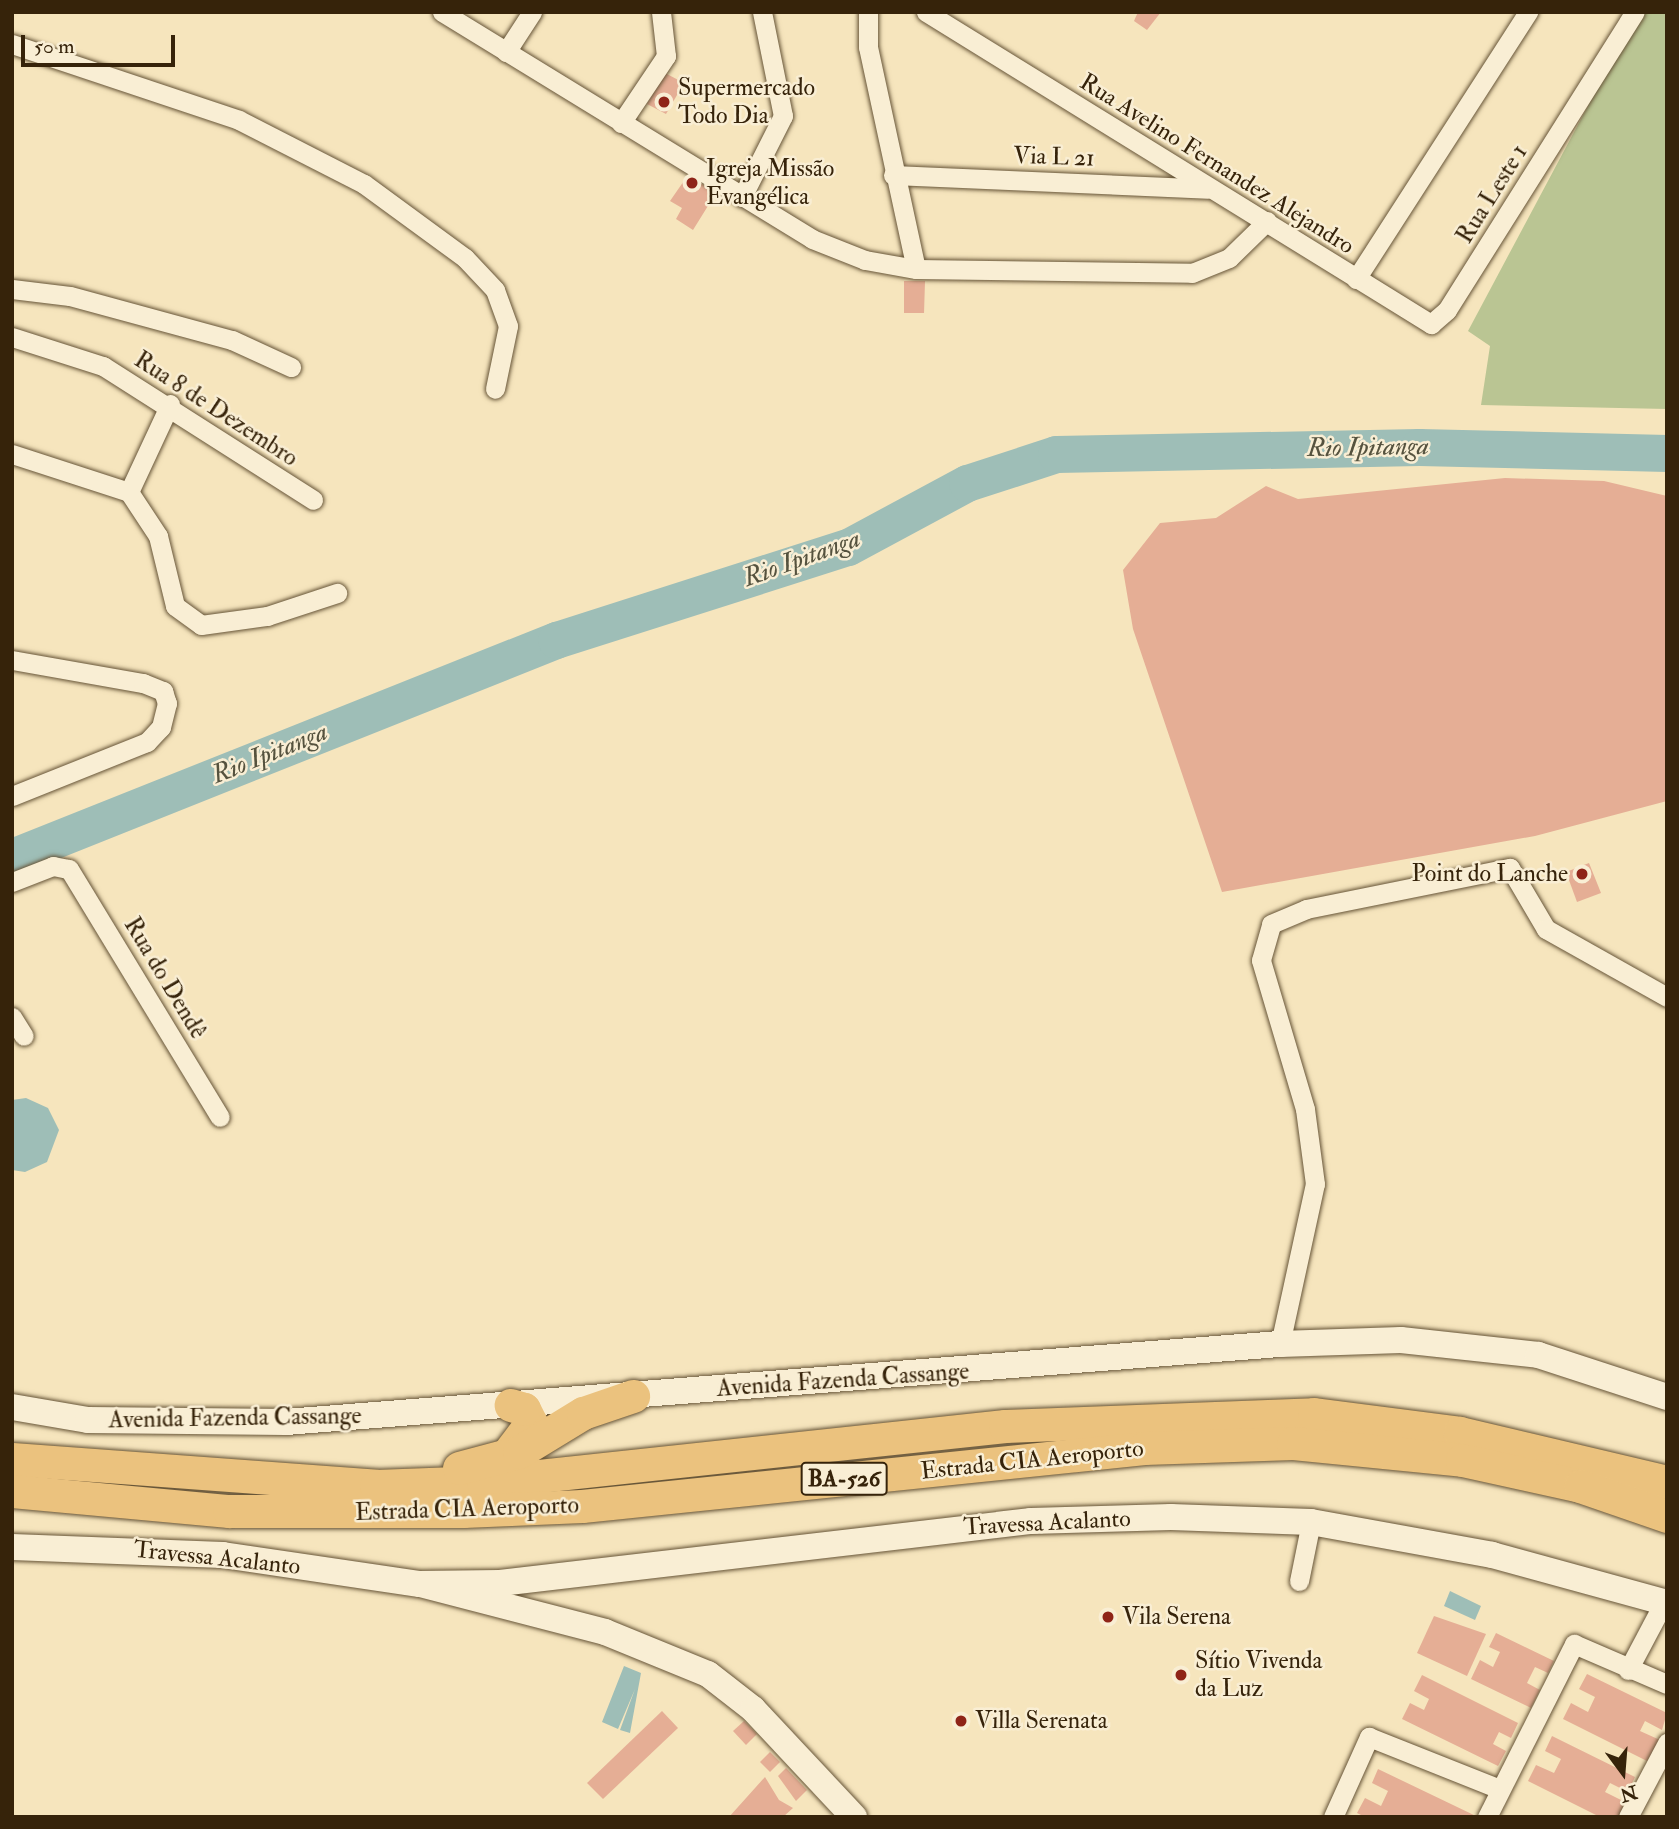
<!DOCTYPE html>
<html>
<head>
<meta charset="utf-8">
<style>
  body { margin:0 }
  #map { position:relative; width:1679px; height:1829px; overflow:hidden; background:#f6e5bd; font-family:"IM FELL Double Pica",serif }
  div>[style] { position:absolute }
  .green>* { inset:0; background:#bac593 }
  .water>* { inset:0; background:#9ebeb7 }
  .river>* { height:37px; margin:-18.5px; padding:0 18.5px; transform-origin:18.5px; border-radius:18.5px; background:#9ebeb7 }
  .building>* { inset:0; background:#e5ae95 }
  .roads { filter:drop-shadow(0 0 2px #665437) drop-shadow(0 0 2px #665437) }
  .street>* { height:19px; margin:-9.5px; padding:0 9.5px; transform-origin:9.5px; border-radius:9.5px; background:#f9eed4 }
  .secondary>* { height:26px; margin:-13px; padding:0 13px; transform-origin:13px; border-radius:13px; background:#f9eed4 }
  .highway>* { height:33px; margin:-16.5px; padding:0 16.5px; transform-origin:16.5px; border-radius:16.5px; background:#ebc27e }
  .dots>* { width:19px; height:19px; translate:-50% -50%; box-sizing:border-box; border:4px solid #f9eed4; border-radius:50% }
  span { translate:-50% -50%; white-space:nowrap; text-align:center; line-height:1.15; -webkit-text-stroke:5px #f9eed4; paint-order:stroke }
  .shield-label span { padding:2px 5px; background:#f9eed4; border:2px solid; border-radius:5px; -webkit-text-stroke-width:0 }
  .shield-label { font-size:23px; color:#36230a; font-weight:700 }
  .poi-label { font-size:24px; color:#36230a }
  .left { translate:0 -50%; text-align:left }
  .right { translate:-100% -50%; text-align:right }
  .street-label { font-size:24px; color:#36230a }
  .water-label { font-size:26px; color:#55523e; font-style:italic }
  .frame { position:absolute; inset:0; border:14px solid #36230a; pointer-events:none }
  .north { position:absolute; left:1588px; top:1738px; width:70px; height:70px; -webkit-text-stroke:5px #f9eed4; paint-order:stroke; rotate:164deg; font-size:19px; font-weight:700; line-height:28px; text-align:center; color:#36230a }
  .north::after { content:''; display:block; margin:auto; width:24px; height:32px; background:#36230a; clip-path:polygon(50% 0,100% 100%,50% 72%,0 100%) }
  .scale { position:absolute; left:21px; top:35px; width:154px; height:32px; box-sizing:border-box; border:4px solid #36230a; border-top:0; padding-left:9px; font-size:21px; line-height:24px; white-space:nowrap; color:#36230a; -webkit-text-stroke:5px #f9eed4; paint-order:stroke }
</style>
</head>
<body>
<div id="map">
  <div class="green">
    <i style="clip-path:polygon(1638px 12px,1667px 12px,1667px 409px,1481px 405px,1490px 346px,1468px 331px)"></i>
  </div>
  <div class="water">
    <i style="clip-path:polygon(26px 1098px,48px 1108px,59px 1130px,47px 1162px,25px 1172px,12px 1170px,12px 1100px)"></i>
    <i style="clip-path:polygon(1450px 1591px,1481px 1606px,1475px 1620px,1444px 1606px)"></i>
    <i style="clip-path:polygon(624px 1666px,641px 1673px,630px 1733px,620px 1730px,635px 1689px,618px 1729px,602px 1722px)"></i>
  </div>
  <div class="river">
    <i style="left:12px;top:857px;width:586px;rotate:-21.75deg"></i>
    <i style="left:556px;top:640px;width:306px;rotate:-17.7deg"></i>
    <i style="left:848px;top:547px;width:135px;rotate:-28.3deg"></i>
    <i style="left:967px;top:483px;width:94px;rotate:-18deg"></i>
    <i style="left:1056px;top:454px;width:363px;rotate:-1.1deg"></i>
    <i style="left:1419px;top:447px;width:248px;rotate:1.4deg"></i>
  </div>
  <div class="building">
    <i style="clip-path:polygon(1138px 12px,1161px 12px,1147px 30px,1134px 21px)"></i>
    <i style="clip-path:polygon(665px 73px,684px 83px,666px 114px,647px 104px)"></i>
    <i style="clip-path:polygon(688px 175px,716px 193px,693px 230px,676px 219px,682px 208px,670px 201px)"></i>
    <i style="clip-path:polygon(904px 281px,925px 281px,924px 313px,904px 313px)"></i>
    <i style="clip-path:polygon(1505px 478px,1604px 481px,1667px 496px,1667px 801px,1535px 836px,1222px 892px,1133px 629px,1123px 570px,1160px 523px,1216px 518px,1266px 486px,1298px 499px)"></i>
    <i style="clip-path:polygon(1589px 863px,1601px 893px,1577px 902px,1566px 872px)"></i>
    <i style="clip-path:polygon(1434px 1616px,1486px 1634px,1467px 1676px,1417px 1653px)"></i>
    <i style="clip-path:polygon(1496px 1633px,1554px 1661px,1548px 1673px,1535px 1667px,1527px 1683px,1540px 1690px,1531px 1708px,1471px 1679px,1480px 1660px,1493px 1667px,1500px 1652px,1489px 1647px)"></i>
    <i style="clip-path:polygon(1587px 1674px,1667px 1713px,1662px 1730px,1645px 1721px,1640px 1731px,1660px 1740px,1649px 1762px,1563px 1719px,1571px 1703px,1588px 1712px,1595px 1697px,1579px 1689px)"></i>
    <i style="clip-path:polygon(1422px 1675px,1518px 1723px,1511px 1738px,1499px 1732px,1493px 1744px,1506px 1751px,1498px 1766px,1402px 1719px,1410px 1703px,1424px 1710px,1429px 1699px,1414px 1691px)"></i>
    <i style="clip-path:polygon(662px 1711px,678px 1728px,603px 1799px,587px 1783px)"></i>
    <i style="clip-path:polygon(744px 1721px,757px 1734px,746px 1745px,733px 1731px)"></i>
    <i style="clip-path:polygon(1552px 1736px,1635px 1777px,1628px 1792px,1610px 1783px,1605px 1792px,1625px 1802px,1618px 1817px,1600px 1817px,1528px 1781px,1536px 1765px,1554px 1773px,1561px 1759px,1545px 1751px)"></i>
    <i style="clip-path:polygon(770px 1752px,780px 1762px,770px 1772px,760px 1762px)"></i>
    <i style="clip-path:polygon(786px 1768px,807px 1790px,796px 1801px,778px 1776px)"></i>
    <i style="clip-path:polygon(1378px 1769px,1478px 1817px,1365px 1817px,1357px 1813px,1365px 1798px,1381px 1806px,1388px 1791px,1372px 1783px)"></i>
    <i style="clip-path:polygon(765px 1777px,779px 1800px,793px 1808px,783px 1817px,729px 1817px)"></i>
  </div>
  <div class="roads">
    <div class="street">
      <i style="left:442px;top:12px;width:434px;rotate:31.5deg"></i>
      <i style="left:812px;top:239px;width:57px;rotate:21.6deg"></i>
      <i style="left:865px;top:260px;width:52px;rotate:10deg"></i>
      <i style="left:916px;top:269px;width:276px;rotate:0.8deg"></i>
      <i style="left:1192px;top:273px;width:40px;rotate:-22deg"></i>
      <i style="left:1229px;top:258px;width:53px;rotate:-44.2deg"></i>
      <i style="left:868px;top:12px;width:35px;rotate:90deg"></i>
      <i style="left:868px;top:47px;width:227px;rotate:77.8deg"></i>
      <i style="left:926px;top:12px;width:594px;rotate:31.71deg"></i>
      <i style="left:1431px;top:324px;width:21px;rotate:-41deg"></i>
      <i style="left:1447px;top:310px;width:352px;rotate:-57.8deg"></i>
      <i style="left:12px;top:44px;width:239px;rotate:18.5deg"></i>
      <i style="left:239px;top:120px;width:140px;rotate:27.1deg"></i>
      <i style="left:364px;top:184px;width:125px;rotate:36.2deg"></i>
      <i style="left:465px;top:258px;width:44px;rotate:46.8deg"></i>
      <i style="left:495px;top:290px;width:38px;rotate:70deg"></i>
      <i style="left:508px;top:326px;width:64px;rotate:101.7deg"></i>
      <i style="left:506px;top:52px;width:48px;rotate:-57deg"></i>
      <i style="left:621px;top:123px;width:81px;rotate:-56.1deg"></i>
      <i style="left:666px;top:56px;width:44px;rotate:-96.5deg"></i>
      <i style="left:893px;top:175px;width:315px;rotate:2.5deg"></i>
      <i style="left:742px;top:197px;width:91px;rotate:-63.2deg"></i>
      <i style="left:783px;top:116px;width:106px;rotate:-101.4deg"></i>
      <i style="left:1356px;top:279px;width:318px;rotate:-57.2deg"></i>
      <i style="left:12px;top:289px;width:58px;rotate:6.9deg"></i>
      <i style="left:70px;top:296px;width:168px;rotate:15.2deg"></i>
      <i style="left:232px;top:340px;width:65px;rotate:24.6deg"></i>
      <i style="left:12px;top:337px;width:96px;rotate:17.7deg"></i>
      <i style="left:103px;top:366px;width:249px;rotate:32.5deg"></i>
      <i style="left:12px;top:454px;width:123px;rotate:18deg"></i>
      <i style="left:129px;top:492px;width:53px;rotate:56.6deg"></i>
      <i style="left:158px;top:536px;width:72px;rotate:76.3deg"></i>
      <i style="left:175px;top:606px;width:32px;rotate:36deg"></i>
      <i style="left:201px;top:625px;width:67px;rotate:-7.8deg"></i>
      <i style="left:267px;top:616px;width:74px;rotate:-18.2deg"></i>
      <i style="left:129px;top:492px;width:97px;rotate:-65deg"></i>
      <i style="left:12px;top:660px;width:133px;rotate:10deg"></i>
      <i style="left:143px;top:683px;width:22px;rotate:22deg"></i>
      <i style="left:163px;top:691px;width:13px;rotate:72deg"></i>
      <i style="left:167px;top:703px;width:25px;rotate:104deg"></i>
      <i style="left:161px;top:727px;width:21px;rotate:133deg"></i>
      <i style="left:147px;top:742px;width:145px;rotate:158.2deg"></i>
      <i style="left:12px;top:882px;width:44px;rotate:-21.3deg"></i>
      <i style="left:53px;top:866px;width:16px;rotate:11deg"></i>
      <i style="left:69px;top:869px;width:290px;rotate:58.7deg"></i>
      <i style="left:12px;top:1017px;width:22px;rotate:58deg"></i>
      <i style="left:1280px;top:1344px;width:164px;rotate:-77.7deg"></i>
      <i style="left:1315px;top:1184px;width:76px;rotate:-97.6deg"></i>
      <i style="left:1305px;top:1109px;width:155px;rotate:-106.5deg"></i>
      <i style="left:1261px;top:960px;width:37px;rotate:-74deg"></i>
      <i style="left:1271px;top:924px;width:38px;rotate:-23deg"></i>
      <i style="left:1306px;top:909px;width:208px;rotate:-11.4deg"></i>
      <i style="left:1510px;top:868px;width:71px;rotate:59.5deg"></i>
      <i style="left:1546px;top:929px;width:139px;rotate:29.3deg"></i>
      <i style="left:1299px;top:1581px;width:60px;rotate:-78.5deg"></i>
      <i style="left:1628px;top:1670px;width:77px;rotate:-62.1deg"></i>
      <i style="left:1333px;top:1817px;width:88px;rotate:-65.8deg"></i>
      <i style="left:1369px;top:1737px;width:141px;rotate:21.7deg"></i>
      <i style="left:1487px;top:1817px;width:194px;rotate:-63.3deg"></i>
      <i style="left:1574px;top:1644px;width:101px;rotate:23.3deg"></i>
      <i style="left:1628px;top:1817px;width:84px;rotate:-62.2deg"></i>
    </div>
    <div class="secondary">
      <i style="left:12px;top:1407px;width:77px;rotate:9.7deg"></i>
      <i style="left:88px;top:1420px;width:198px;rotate:0.6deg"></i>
      <i style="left:286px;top:1422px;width:997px;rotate:-4.49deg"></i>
      <i style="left:1280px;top:1344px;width:121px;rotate:-1.9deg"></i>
      <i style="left:1401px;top:1340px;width:138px;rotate:6.2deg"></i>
      <i style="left:1538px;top:1355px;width:136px;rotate:18deg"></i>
      <i style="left:12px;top:1547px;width:211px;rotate:2.2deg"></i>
      <i style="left:223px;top:1555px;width:199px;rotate:8.4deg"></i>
      <i style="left:420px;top:1584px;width:191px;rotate:14.5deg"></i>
      <i style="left:605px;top:1632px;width:111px;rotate:22.2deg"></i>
      <i style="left:708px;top:1674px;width:57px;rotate:37.9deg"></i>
      <i style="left:753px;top:1709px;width:148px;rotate:46.9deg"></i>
      <i style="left:420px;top:1584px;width:80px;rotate:-0.7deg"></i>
      <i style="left:500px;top:1583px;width:535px;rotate:-6.66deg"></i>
      <i style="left:1031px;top:1521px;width:140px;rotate:-1.6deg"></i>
      <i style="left:1171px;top:1517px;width:140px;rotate:2deg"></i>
      <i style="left:1311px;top:1522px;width:184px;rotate:10.3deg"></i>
      <i style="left:1492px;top:1555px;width:181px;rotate:15.3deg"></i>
    </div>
    <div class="highway">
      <i style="left:507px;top:1455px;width:40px;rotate:-53deg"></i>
      <i style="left:531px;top:1423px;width:16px;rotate:-117deg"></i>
      <i style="left:524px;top:1409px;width:14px;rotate:-163deg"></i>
      <i style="left:12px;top:1459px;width:365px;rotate:4.2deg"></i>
      <i style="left:376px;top:1486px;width:107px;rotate:-2.1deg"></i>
      <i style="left:483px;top:1482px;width:525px;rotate:-6.12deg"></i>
      <i style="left:1005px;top:1426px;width:309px;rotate:-2.2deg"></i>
      <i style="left:1314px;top:1414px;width:147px;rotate:7.4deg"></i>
      <i style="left:1460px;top:1433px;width:213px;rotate:13.3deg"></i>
      <i style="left:459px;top:1468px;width:62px;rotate:-14.9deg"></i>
      <i style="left:519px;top:1452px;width:75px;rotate:-31.4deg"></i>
      <i style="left:583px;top:1413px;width:53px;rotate:-18.8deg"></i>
      <i style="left:12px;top:1491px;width:218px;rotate:5.3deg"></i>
      <i style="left:229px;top:1511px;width:234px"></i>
      <i style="left:463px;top:1511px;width:119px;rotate:-2.4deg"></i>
      <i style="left:582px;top:1506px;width:565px;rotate:-5.89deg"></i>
      <i style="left:1144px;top:1448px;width:149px;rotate:-1.9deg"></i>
      <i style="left:1293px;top:1443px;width:170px;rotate:5.7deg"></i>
      <i style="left:1462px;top:1460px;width:121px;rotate:12.4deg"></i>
      <i style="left:1580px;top:1486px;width:92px;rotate:19deg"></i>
    </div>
  </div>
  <div class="dots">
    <i style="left:664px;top:102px;background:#8f2418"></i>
    <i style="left:692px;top:183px;background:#8f2418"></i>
    <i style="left:1582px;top:874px;background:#8f2418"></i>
    <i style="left:1108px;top:1617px;background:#8f2418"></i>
    <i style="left:1181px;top:1675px;background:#8f2418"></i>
    <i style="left:961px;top:1721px;background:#8f2418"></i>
  </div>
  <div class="shield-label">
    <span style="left:844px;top:1479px">BA-526</span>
  </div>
  <div class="poi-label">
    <span class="left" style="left:678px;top:102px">Supermercado<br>Todo Dia</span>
    <span class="left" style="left:706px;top:183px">Igreja Missão<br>Evangélica</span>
    <span class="right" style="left:1568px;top:874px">Point do Lanche</span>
    <span class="left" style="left:1122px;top:1617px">Vila Serena</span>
    <span class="left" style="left:1195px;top:1675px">Sítio Vivenda<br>da Luz</span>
    <span class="left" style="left:975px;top:1721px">Villa Serenata</span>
  </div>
  <div class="street-label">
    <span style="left:1054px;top:157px;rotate:2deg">Via L 21</span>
    <span style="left:1217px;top:164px;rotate:32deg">Rua Avelino Fernandez Alejandro</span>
    <span style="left:1492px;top:194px;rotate:-58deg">Rua Leste 1</span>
    <span style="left:216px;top:409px;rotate:33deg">Rua 8 de Dezembro</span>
    <span style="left:165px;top:978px;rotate:59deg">Rua do Dendê</span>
    <span style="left:843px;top:1380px;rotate:-4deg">Avenida Fazenda Cassange</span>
    <span style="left:235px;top:1418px;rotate:-1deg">Avenida Fazenda Cassange</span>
    <span style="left:1032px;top:1460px;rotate:-6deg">Estrada CIA Aeroporto</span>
    <span style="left:467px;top:1509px;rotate:-2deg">Estrada CIA Aeroporto</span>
    <span style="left:1047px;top:1523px;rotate:-3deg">Travessa Acalanto</span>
    <span style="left:217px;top:1558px;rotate:6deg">Travessa Acalanto</span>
  </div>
  <div class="water-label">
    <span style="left:1368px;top:448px;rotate:-1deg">Rio Ipitanga</span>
    <span style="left:802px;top:559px;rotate:-20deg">Rio Ipitanga</span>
    <span style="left:270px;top:754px;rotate:-22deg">Rio Ipitanga</span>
  </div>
  <div class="frame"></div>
  <div class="north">N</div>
  <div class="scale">50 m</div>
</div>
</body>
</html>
